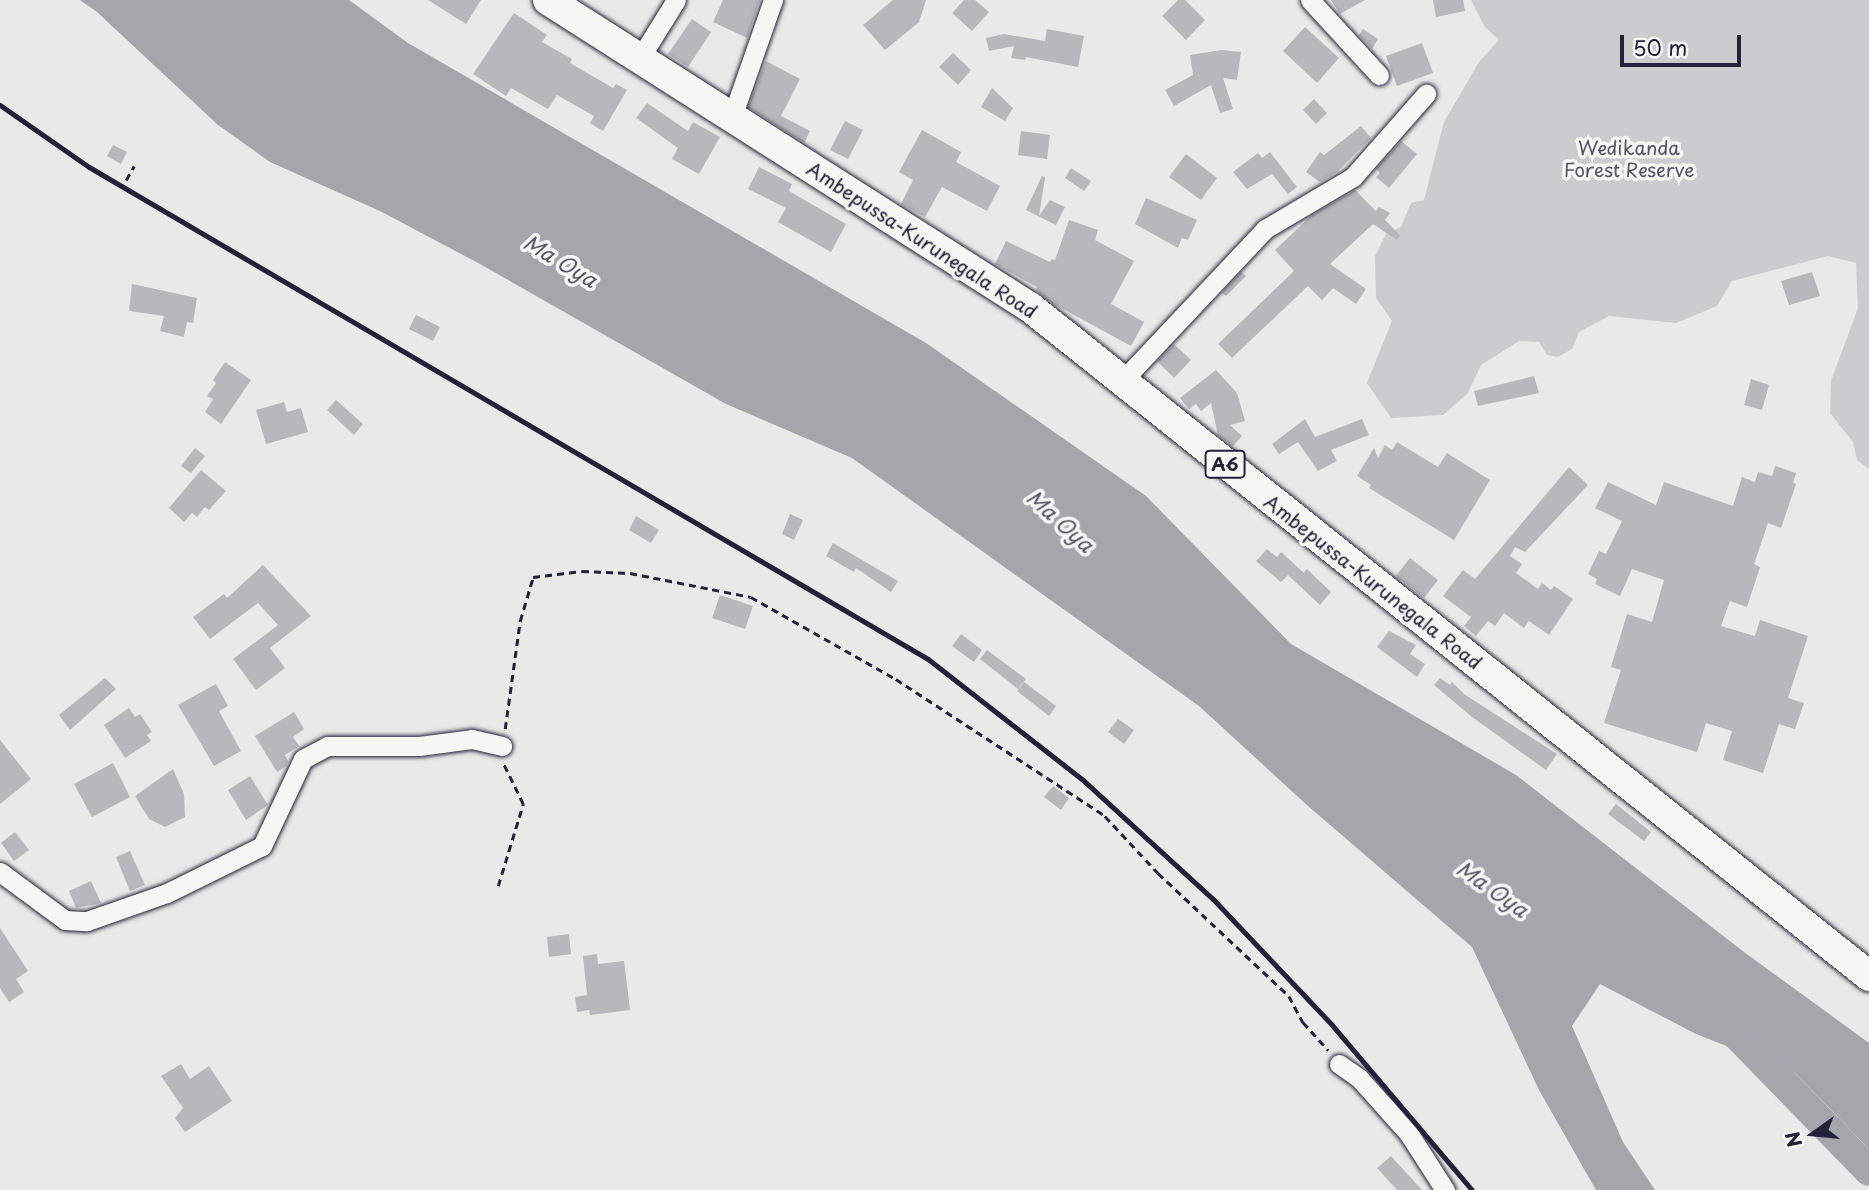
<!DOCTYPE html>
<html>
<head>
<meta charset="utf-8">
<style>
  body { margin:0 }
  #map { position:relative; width:1869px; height:1190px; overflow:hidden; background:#e9e9e7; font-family:"Playpen Sans",sans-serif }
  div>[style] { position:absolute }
  .green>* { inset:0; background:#ccccce }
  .water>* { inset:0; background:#a5a5ac }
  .river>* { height:30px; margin:-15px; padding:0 15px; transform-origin:15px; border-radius:15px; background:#a5a5ac }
  .building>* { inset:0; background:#b8b8bc }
  .path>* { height:2.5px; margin-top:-1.25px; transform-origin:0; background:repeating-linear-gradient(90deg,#22223b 0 7px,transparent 0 12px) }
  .roads { filter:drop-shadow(0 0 2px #22223b) drop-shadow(0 0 2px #22223b) }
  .minor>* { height:19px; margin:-9.5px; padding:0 9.5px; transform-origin:9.5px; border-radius:9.5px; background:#f6f6f2 }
  .highway>* { height:30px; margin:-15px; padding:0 15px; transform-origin:15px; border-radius:15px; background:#f6f6f2 }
  .rail>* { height:5px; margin:-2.5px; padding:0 2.5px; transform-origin:2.5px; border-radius:2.5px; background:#22223b }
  span { translate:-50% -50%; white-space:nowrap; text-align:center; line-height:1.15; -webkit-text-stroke:7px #f6f6f2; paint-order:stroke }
  .shield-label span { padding:2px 5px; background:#f6f6f2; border:2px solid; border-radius:5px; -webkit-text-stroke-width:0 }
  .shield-label { font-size:18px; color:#22223b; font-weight:700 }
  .park-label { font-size:19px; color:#555567 }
  .street-label { font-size:19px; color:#22223b }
  .water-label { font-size:21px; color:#565668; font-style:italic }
  .north { position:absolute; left:1778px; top:1099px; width:70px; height:70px; -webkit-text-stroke:5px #f6f6f2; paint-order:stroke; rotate:255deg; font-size:19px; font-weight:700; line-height:28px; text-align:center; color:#22223b }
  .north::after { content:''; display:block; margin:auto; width:24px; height:32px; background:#22223b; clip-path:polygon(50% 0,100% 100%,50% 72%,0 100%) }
  .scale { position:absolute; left:1620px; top:35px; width:121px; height:32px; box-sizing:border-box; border:4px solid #22223b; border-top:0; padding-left:9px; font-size:21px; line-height:24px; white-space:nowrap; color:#22223b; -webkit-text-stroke:5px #f6f6f2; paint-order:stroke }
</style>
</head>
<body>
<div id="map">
  <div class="green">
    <i style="clip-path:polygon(1471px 0,1869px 0,1869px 469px,1857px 460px,1853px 442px,1830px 413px,1831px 381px,1858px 308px,1856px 263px,1828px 256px,1732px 281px,1717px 306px,1676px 323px,1609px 316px,1579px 332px,1572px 349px,1558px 357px,1547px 355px,1539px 342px,1519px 341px,1481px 365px,1468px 393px,1443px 415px,1391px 418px,1367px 383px,1392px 321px,1376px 298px,1375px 256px,1386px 234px,1401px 227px,1411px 203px,1424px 200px,1444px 122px,1479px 62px,1499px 40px,1485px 27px)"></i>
  </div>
  <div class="water">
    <i style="clip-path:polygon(80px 0,349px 0,408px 43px,926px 343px,1146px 496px,1291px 644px,1516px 775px,1744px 952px,1869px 1043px,1869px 1149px,1795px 1073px,1696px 1034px,1600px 984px,1572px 1026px,1623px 1142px,1655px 1190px,1596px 1190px,1539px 1090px,1472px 947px,1308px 806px,1199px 706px,852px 458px,726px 404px,480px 264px,380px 211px,270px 162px,218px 125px,97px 12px)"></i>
  </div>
  <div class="river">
    <i style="left:1733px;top:1031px;width:195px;rotate:45.8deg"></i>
  </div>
  <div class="building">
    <i style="clip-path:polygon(428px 0,481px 0,466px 24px)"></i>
    <i style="clip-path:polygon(723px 0,760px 0,747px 38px,713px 22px)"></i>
    <i style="clip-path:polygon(893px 0,926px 0,919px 22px,885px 50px,863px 25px)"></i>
    <i style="clip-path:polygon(964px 0,975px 0,989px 12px,972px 31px,952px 13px)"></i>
    <i style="clip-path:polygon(1178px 0,1185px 0,1205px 20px,1186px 40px,1162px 16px)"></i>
    <i style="clip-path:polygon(1331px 0,1365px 0,1340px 14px)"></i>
    <i style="clip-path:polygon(1433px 0,1463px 0,1465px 11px,1436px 17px)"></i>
    <i style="clip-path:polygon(514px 13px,547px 35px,542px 42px,572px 59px,570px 63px,613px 88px,616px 84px,627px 90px,603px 131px,590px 123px,594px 116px,557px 95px,548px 109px,511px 88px,506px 96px,473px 74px)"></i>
    <i style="clip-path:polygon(692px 19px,711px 32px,688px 67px,668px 54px)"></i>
    <i style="clip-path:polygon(1305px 27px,1339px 58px,1317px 83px,1283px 51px)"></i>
    <i style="clip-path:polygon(1047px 29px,1084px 36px,1078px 67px,1026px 57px,1025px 60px,1011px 58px,1014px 46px,989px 51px,986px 38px,1004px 34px,1045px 41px)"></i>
    <i style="clip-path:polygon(1363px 29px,1378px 39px,1372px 49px,1359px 35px)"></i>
    <i style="clip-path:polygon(1422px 43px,1433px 73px,1397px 86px,1386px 56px)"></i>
    <i style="clip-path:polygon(1222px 50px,1241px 52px,1237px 80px,1223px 78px,1233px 109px,1220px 113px,1211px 85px,1174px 106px,1165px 90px,1193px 75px,1190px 55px)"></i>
    <i style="clip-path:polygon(953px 53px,971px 70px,958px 85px,939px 67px)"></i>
    <i style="clip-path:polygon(766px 61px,800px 79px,781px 116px,810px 131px,804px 143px,748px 107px)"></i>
    <i style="clip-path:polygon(992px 88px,1013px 108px,1005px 121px,981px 107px)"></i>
    <i style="clip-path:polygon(1314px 99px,1327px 113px,1316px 124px,1303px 110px)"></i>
    <i style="clip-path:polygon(647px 103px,688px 131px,693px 122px,720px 137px,699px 174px,672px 159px,678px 148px,636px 118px)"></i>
    <i style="clip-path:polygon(845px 121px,863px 130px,848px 159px,830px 150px)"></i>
    <i style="clip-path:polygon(1361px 126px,1371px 138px,1337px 172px,1320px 182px,1306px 172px,1320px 152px,1324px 155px)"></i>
    <i style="clip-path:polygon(922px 130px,961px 152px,956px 162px,1000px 186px,987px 211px,942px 187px,925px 217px,901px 204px,913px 180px,899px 172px)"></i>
    <i style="clip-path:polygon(1021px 131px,1050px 135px,1047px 159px,1018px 155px)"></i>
    <i style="clip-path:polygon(1401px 141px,1417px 154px,1389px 188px,1376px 177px,1380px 173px,1376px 169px)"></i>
    <i style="clip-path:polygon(113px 145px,127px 152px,121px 164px,107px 156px)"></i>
    <i style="clip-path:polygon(1270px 152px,1297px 187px,1288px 194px,1272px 174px,1247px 189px,1233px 172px,1258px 153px,1262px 158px)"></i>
    <i style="clip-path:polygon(1186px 154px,1217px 178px,1201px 200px,1169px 177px)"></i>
    <i style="clip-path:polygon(759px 167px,792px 184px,789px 191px,846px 224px,831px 252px,778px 222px,786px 208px,748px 189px)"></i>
    <i style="clip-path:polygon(1071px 168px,1091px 181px,1084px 191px,1065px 178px)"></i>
    <i style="clip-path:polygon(1042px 176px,1045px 177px,1039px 216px,1050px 200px,1065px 207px,1056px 225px,1026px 210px)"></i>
    <i style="clip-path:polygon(1355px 190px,1376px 211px,1379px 207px,1390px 213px,1385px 220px,1400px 235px,1397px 240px,1373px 224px,1330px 264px,1366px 289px,1356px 304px,1333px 288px,1322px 300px,1308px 286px,1232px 358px,1218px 344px,1294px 271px,1275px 250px,1312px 215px)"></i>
    <i style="clip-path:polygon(1146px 198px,1197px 220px,1188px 240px,1182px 238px,1178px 248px,1135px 224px)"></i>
    <i style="clip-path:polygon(1069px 220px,1098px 230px,1095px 240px,1134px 261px,1111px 304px,1144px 322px,1131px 346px,1052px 303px,1036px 290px,1037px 287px,995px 264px,1006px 241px,1050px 262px,1052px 259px,1055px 260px)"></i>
    <i style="clip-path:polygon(1241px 272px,1246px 276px,1226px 296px,1222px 293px)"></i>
    <i style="clip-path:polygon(1812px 272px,1820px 296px,1789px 305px,1781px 281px)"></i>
    <i style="clip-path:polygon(132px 284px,197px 298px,193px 323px,187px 322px,184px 337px,160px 331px,164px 316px,129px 311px)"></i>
    <i style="clip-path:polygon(416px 315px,440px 327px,433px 341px,409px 329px)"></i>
    <i style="clip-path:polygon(1174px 344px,1191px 360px,1174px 378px,1157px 361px)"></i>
    <i style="clip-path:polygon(225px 362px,251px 380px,221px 424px,205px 412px,213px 399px,207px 396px,216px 383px,213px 380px)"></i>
    <i style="clip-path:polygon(1216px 370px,1237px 393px,1245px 421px,1230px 425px,1242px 436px,1233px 446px,1218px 435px,1211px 403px,1201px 411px,1196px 404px,1189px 409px,1180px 398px)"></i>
    <i style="clip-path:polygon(1534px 376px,1539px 393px,1478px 406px,1474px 391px)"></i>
    <i style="clip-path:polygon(1751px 379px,1769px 385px,1762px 410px,1744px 405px)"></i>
    <i style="clip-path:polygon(336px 400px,363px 424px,354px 435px,327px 410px)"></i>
    <i style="clip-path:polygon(284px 402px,287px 412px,301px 408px,308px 432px,266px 444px,256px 410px)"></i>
    <i style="clip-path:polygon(1305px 419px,1315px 437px,1362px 419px,1369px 435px,1331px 450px,1337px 461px,1318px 471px,1298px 442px,1279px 454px,1272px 444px)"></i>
    <i style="clip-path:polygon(1397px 442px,1438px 467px,1447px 453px,1490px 480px,1454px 540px,1369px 488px,1371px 485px,1357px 476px,1374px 448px,1378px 458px,1385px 445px,1392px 450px)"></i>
    <i style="clip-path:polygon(195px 448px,205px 456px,191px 473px,181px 466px)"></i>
    <i style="clip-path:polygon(1775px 466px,1796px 473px,1793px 483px,1796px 484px,1781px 528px,1768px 523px,1754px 564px,1760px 567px,1747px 607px,1730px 601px,1721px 626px,1755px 636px,1760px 620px,1808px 636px,1788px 698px,1804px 703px,1795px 729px,1779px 724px,1763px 773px,1723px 760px,1732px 731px,1706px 723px,1697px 752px,1604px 723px,1621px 670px,1611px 667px,1627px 614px,1652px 622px,1664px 580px,1632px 569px,1620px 596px,1595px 584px,1597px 579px,1588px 574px,1599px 551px,1606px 554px,1622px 521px,1595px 508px,1608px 482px,1656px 505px,1664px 482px,1733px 506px,1742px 477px,1755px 482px,1758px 472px,1772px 476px)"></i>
    <i style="clip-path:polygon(1569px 467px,1588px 485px,1525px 552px,1515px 547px,1510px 556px,1522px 564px,1516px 573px,1538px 589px,1542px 583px,1551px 590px,1554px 586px,1573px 599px,1549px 635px,1529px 621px,1524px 628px,1504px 613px,1495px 626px,1488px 621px,1476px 636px,1464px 626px,1471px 617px,1443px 596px,1463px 570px,1475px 579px)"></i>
    <i style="clip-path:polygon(201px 470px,226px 491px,209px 510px,205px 507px,197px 517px,192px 513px,184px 522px,169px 508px)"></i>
    <i style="clip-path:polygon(790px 514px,803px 520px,794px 540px,782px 534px)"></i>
    <i style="clip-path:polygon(636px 516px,659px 530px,651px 543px,629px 530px)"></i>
    <i style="clip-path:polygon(833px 543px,898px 581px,891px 592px,856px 568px,854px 572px,826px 556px)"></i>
    <i style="clip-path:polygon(1267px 549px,1277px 557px,1281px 552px,1304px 573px,1307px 569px,1331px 592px,1320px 605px,1288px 575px,1281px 582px,1256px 561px)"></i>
    <i style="clip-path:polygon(1410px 558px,1438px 580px,1424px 598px,1396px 576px)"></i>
    <i style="clip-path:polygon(263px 565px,311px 616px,270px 648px,285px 668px,256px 690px,233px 659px,278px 625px,258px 603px,210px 639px,193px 617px,224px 594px,227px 598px)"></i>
    <i style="clip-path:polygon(720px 595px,753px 606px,745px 629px,712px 618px)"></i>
    <i style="clip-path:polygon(1389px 631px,1416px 645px,1410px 654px,1425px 664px,1417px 677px,1377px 647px)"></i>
    <i style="clip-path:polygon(961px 634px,982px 650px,974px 662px,952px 646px)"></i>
    <i style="clip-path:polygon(987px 650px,1026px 679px,1018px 689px,980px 659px)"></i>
    <i style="clip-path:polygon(105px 678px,116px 689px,70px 730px,59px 715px)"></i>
    <i style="clip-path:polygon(1440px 678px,1450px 685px,1452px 682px,1464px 694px,1557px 754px,1546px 770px,1472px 717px,1434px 685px)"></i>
    <i style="clip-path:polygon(1024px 682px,1056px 706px,1049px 716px,1017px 691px)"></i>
    <i style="clip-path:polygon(216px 684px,228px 706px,219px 711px,241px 751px,214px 766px,178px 705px)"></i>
    <i style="clip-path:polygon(129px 708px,135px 717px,140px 714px,152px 732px,147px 735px,151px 741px,125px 758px,104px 725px)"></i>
    <i style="clip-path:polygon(294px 712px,304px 729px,293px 737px,299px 746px,285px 755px,288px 761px,286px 766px,277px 772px,255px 736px)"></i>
    <i style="clip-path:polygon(1118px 719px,1134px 730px,1124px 744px,1108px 732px)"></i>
    <i style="clip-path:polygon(0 740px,31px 779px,0 804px)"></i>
    <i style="clip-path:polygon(113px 763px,130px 797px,92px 817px,74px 784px)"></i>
    <i style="clip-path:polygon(173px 769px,184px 794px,185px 817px,165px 827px,149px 819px,135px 796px)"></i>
    <i style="clip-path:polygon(250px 776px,268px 805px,246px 820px,228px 790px)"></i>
    <i style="clip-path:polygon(1053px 786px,1069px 798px,1061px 810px,1044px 797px)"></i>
    <i style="clip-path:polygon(1616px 804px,1651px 832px,1644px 841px,1608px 814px)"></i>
    <i style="clip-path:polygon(15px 832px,29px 850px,14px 861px,1px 843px)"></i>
    <i style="clip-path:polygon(130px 851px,145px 885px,130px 891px,116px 857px)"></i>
    <i style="clip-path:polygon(91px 881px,101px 903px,76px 908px,69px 891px)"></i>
    <i style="clip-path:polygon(0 928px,28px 971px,16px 979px,24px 992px,9px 1002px,0 988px)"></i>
    <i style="clip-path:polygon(569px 934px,571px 954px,549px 957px,547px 937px)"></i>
    <i style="clip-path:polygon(597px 954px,598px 964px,624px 961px,630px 1010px,590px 1015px,589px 1010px,577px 1012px,575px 997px,587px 995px,583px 956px)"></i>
    <i style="clip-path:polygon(181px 1064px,190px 1079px,209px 1066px,232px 1101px,185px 1132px,175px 1118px,183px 1108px,161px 1076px)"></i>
    <i style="clip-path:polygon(1391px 1156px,1422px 1190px,1397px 1190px,1377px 1168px)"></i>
  </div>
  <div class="path">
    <i style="left:126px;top:180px;width:16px;rotate:-60deg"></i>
    <i style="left:505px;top:729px;width:109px;rotate:-82.1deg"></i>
    <i style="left:520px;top:621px;width:46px;rotate:-73.5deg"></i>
    <i style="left:533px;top:577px;width:49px;rotate:-7deg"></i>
    <i style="left:582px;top:571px;width:48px;rotate:2.4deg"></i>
    <i style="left:630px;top:573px;width:123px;rotate:11.2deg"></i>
    <i style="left:751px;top:597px;width:167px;rotate:29.5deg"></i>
    <i style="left:896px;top:679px;width:250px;rotate:33.2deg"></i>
    <i style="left:1105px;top:816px;width:78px;rotate:47.1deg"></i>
    <i style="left:1158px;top:873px;width:180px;rotate:43.2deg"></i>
    <i style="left:1289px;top:996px;width:30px;rotate:62deg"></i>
    <i style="left:1303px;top:1022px;width:38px;rotate:48deg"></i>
    <i style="left:498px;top:886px;width:86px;rotate:-73deg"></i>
    <i style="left:523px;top:804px;width:46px;rotate:-116deg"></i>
  </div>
  <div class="roads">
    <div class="minor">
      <i style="left:1310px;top:0;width:102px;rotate:47.4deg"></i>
      <i style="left:640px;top:58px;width:68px;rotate:-58.2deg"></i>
      <i style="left:732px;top:117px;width:124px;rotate:-70.7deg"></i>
      <i style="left:1121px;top:382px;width:210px;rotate:-46.7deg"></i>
      <i style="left:1265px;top:229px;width:102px;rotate:-30.6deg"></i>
      <i style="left:1353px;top:177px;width:111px;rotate:-48.7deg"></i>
      <i style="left:0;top:872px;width:81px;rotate:36.4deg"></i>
      <i style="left:65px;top:920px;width:22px;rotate:3deg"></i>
      <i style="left:87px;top:921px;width:85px;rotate:-19.3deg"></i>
      <i style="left:167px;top:893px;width:106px;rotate:-26.3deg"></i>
      <i style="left:262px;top:846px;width:96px;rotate:-64.8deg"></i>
      <i style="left:303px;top:759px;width:27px;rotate:-28deg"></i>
      <i style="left:327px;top:746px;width:92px"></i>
      <i style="left:419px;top:746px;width:53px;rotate:-7.5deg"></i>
      <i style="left:472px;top:739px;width:31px;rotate:13deg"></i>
      <i style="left:1339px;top:1064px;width:24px;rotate:35deg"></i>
      <i style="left:1359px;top:1078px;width:75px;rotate:48.2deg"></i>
      <i style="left:1409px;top:1134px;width:67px;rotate:57.3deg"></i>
    </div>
    <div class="highway">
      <i style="left:548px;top:0;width:573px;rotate:32.52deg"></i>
      <i style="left:1031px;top:308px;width:1072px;rotate:38.56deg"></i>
    </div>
  </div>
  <div class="rail">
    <i style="left:0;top:105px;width:108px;rotate:34.9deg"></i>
    <i style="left:89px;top:167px;width:973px;rotate:30.39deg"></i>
    <i style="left:928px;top:659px;width:197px;rotate:38deg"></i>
    <i style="left:1083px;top:780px;width:176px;rotate:42.5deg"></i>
    <i style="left:1213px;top:899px;width:173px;rotate:46.6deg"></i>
    <i style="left:1332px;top:1025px;width:216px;rotate:49.7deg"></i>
  </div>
  <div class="shield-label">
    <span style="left:1225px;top:464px">A6</span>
  </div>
  <div class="park-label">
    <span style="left:1629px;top:159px">Wedikanda<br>Forest Reserve</span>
  </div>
  <div class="street-label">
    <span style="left:922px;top:240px;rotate:33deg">Ambepussa-Kurunegala Road</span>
    <span style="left:1373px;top:582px;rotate:38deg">Ambepussa-Kurunegala Road</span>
  </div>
  <div class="water-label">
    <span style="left:561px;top:260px;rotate:31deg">Ma Oya</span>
    <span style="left:1061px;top:520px;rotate:42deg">Ma Oya</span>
    <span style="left:1493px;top:888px;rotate:35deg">Ma Oya</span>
  </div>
  <div class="north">N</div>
  <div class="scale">50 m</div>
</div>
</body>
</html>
